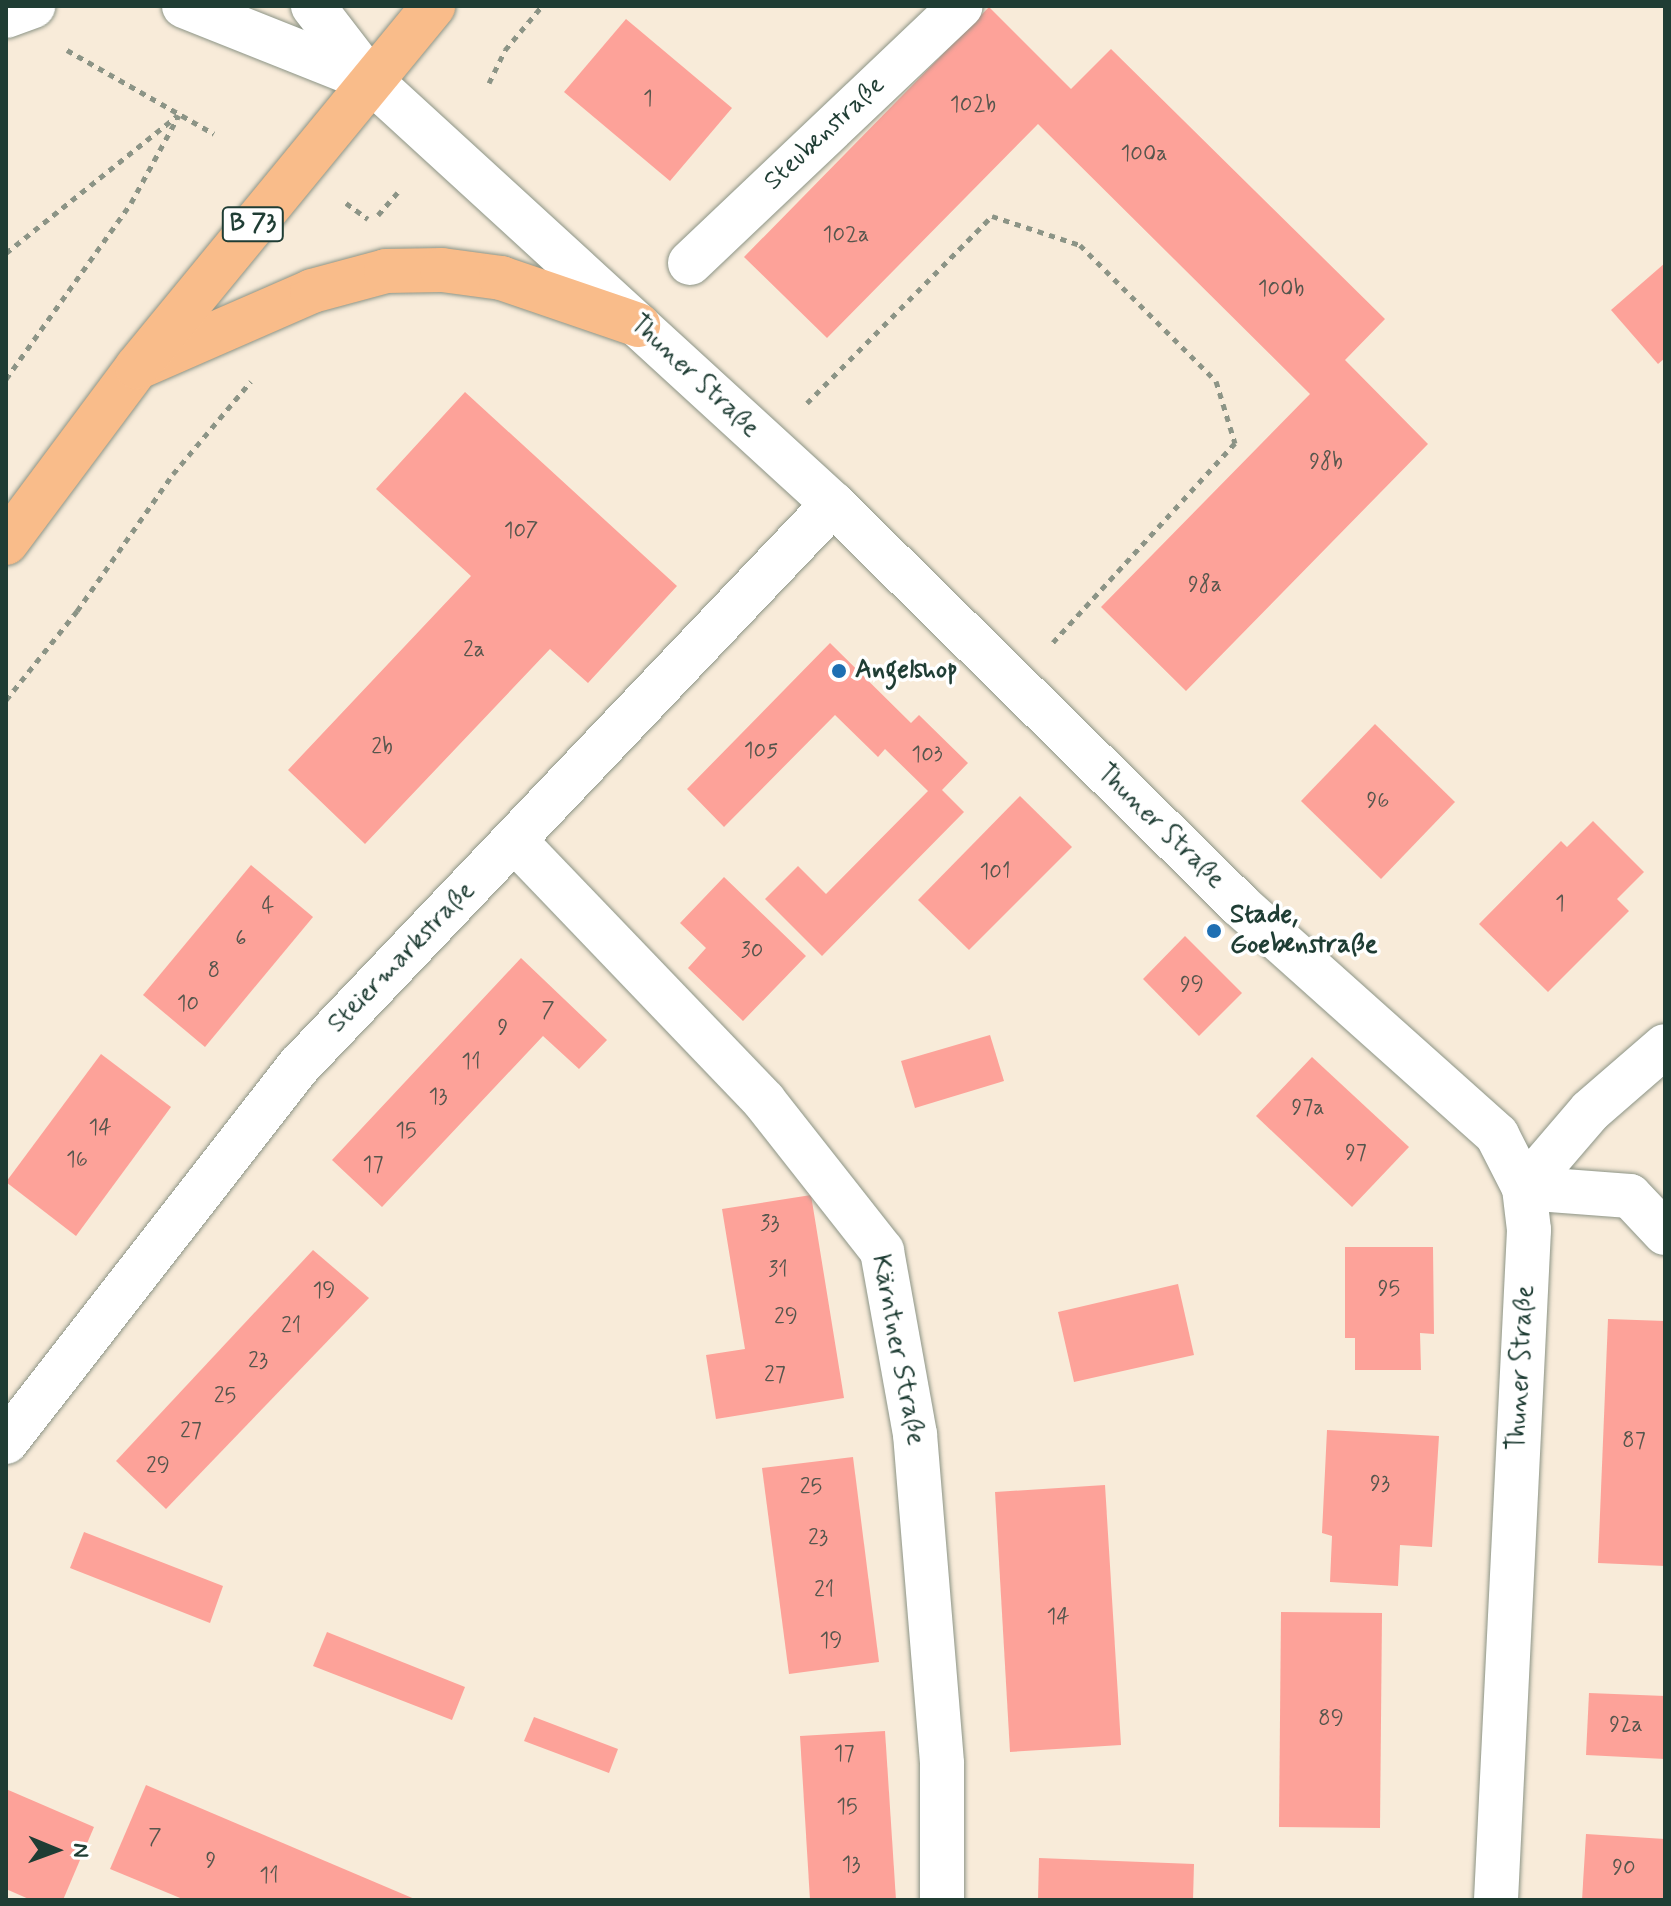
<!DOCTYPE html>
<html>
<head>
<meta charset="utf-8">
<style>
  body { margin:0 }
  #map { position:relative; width:1671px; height:1906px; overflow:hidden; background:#f8ebd9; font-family:Mynerve,sans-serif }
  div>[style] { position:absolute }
  .building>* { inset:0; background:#fda299 }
  .path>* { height:5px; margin-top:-2.5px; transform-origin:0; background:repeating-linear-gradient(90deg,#8c9486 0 6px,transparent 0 12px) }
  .roads { filter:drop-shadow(0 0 2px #8c9486) drop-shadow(0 0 2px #8c9486) }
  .minor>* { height:44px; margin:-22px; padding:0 22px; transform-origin:22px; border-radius:22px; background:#fff }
  .primary>* { height:44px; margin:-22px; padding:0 22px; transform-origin:22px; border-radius:22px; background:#f9bc8a }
  .dots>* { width:22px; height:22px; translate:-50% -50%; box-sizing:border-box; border:4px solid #fff; border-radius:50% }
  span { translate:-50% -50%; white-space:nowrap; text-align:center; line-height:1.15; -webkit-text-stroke:7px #fff; paint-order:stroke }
  .number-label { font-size:22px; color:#56564d }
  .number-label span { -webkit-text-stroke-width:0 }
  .shield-label span { padding:2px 6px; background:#fff; border:2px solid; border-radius:6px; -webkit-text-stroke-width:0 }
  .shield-label { font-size:24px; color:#1f3d34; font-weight:700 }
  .street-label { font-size:26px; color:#1f3d34 }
  .poi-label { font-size:26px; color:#1f3d34; font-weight:700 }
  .left { translate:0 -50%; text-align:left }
  .frame { position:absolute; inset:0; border:8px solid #1f3d34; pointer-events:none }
  .north { position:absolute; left:16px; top:1810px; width:80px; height:80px; -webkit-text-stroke:6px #fff; paint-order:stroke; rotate:91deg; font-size:22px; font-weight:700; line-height:32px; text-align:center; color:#1f3d34 }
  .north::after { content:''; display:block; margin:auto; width:28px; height:36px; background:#1f3d34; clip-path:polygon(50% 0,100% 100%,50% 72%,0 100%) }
</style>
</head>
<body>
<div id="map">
  <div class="building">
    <i style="clip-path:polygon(989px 7px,1071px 89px,1111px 49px,1385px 319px,1345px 360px,1428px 444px,1186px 691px,1101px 607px,1310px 394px,1038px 124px,827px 338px,744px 257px)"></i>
    <i style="clip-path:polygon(626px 19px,732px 108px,670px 181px,564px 92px)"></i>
    <i style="clip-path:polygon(1665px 263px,1665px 358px,1658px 364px,1611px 310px)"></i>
    <i style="clip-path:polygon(465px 392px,677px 586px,588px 683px,550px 649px,365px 844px,288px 770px,471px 576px,376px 489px)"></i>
    <i style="clip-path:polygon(830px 643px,911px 723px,919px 715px,968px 763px,942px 790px,964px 812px,822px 956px,765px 899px,798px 866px,826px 894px,928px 791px,885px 749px,878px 757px,835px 715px,724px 827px,687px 789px)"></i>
    <i style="clip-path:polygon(1375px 724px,1455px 802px,1381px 879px,1301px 801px)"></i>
    <i style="clip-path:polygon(1020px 796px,1072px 847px,969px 950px,918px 900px)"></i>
    <i style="clip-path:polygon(1593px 821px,1644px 872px,1617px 899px,1629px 911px,1548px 992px,1479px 924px,1561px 841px,1567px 847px)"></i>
    <i style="clip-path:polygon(251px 865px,313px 917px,205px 1047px,143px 995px)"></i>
    <i style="clip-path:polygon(724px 877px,806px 956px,743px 1021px,688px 968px,706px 948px,680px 923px)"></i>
    <i style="clip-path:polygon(1185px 936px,1242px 993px,1199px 1036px,1143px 979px)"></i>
    <i style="clip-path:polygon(521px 958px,607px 1040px,579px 1069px,543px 1036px,382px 1207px,332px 1160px)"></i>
    <i style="clip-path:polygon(990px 1035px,1004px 1081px,915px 1108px,901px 1061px)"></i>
    <i style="clip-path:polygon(101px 1054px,171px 1107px,76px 1236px,6px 1182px)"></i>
    <i style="clip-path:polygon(1312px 1057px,1409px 1147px,1352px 1207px,1256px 1116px)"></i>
    <i style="clip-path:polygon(811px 1195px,844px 1398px,716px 1419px,706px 1355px,745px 1349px,722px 1209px)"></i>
    <i style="clip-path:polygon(1345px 1247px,1433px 1247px,1434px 1334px,1420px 1333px,1421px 1370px,1355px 1370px,1355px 1338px,1345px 1338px)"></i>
    <i style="clip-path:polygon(313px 1250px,369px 1298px,166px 1509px,116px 1461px)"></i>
    <i style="clip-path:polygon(1178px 1284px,1194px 1355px,1074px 1382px,1058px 1312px)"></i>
    <i style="clip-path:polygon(1608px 1319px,1665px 1321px,1665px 1566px,1598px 1563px)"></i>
    <i style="clip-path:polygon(1327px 1430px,1439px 1436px,1432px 1547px,1400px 1545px,1398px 1586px,1330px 1582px,1332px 1536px,1322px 1533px)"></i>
    <i style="clip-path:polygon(853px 1457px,879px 1662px,789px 1674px,762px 1468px)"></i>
    <i style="clip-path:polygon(1105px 1485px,1121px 1745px,1010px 1752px,995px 1492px)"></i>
    <i style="clip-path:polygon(84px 1532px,223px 1586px,210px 1623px,70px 1568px)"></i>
    <i style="clip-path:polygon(1281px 1612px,1382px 1613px,1380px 1828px,1279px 1827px)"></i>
    <i style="clip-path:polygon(327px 1632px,465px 1687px,452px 1720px,313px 1666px)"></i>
    <i style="clip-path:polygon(1589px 1693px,1665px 1696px,1665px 1759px,1586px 1755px)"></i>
    <i style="clip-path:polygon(534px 1717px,618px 1749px,609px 1773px,524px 1741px)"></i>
    <i style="clip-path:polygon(885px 1731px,896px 1900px,810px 1900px,800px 1736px)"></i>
    <i style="clip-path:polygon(146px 1785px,311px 1855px,417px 1900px,185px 1900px,110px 1869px)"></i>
    <i style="clip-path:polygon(6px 1789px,94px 1827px,63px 1900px,31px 1900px,6px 1889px)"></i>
    <i style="clip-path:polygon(1586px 1834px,1665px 1839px,1665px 1900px,1582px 1900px)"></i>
    <i style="clip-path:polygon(1039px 1858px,1194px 1864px,1193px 1900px,1038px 1900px)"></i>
  </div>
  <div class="path">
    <i style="left:67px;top:50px;width:169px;rotate:29.7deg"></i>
    <i style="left:489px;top:83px;width:37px;rotate:-64deg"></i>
    <i style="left:505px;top:50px;width:57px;rotate:-49.9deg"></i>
    <i style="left:346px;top:203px;width:27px;rotate:36deg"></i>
    <i style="left:378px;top:215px;width:30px;rotate:-49deg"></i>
    <i style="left:6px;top:253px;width:219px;rotate:-38.7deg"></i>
    <i style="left:6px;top:379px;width:216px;rotate:-54.6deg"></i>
    <i style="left:131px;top:203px;width:100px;rotate:-61.4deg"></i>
    <i style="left:807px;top:403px;width:263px;rotate:-45.3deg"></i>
    <i style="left:992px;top:216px;width:93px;rotate:18.2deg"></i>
    <i style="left:1080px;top:245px;width:192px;rotate:45deg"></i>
    <i style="left:1216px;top:381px;width:65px;rotate:73deg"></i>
    <i style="left:1235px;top:443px;width:270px;rotate:132.4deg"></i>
    <i style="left:6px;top:700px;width:114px;rotate:-51.4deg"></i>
    <i style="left:77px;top:611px;width:167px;rotate:-55deg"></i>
    <i style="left:173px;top:474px;width:121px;rotate:-50deg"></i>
  </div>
  <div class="roads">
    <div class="minor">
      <i style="left:184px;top:6px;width:200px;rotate:21.7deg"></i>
      <i style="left:313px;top:6px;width:93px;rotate:52.4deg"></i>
      <i style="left:370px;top:80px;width:628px;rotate:42.48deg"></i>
      <i style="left:833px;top:504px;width:571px;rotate:44.57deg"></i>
      <i style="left:1240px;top:905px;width:345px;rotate:41.8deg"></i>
      <i style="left:1497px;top:1135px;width:59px;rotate:63deg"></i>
      <i style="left:1524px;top:1188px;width:42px;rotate:83.2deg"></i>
      <i style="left:1529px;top:1230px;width:671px;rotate:92.82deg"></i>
      <i style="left:6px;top:16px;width:29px;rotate:-20deg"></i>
      <i style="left:690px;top:263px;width:373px;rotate:-43.5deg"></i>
      <i style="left:515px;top:841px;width:360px;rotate:46.2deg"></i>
      <i style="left:764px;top:1101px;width:191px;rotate:51.8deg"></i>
      <i style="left:882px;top:1251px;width:186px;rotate:79.8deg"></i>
      <i style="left:915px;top:1434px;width:331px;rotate:85.3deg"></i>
      <i style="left:942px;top:1764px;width:136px;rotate:90deg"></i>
      <i style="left:1524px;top:1188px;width:101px;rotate:-49.4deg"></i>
      <i style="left:1590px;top:1111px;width:99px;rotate:-40.9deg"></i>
      <i style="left:1524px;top:1188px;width:106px;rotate:4.3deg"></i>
      <i style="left:1630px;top:1196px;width:51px;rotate:46.6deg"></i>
      <i style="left:6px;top:1442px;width:477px;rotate:-52.1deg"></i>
      <i style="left:299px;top:1066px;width:775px;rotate:-46.46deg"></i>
    </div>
    <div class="primary">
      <i style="left:143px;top:365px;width:184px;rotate:-23.6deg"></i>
      <i style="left:312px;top:291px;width:77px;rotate:-15.1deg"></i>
      <i style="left:386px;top:271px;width:56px;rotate:-1deg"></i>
      <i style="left:442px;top:270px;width:60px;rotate:7.7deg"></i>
      <i style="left:501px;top:278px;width:145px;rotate:18.9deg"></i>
      <i style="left:6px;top:543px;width:219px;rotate:-53.3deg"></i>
      <i style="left:137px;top:367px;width:467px;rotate:-50.6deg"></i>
    </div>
  </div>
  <div class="dots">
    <i style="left:839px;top:671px;background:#1f6fb2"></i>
    <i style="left:1214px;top:931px;background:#1f6fb2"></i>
  </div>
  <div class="number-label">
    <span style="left:648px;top:100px">1</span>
    <span style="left:973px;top:106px">102b</span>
    <span style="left:1144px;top:155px">100a</span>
    <span style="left:846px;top:236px">102a</span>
    <span style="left:1281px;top:290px">100b</span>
    <span style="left:1326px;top:463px">98b</span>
    <span style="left:521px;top:532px">107</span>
    <span style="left:1205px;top:586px">98a</span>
    <span style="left:474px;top:651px">2a</span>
    <span style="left:382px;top:748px">2b</span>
    <span style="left:761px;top:752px">105</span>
    <span style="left:927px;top:756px">103</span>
    <span style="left:1378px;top:802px">96</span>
    <span style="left:995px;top:873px">101</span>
    <span style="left:1560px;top:905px">1</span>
    <span style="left:268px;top:907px">4</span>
    <span style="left:241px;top:940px">6</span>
    <span style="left:752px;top:952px">30</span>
    <span style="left:214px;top:972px">8</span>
    <span style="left:1192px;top:986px">99</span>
    <span style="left:188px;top:1005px">10</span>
    <span style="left:548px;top:1012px">7</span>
    <span style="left:503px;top:1029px">9</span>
    <span style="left:471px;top:1063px">11</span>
    <span style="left:438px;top:1098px">13</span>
    <span style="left:1308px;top:1109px">97a</span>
    <span style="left:100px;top:1129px">14</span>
    <span style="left:406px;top:1132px">15</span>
    <span style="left:1356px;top:1154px">97</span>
    <span style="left:77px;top:1161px">16</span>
    <span style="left:373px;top:1166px">17</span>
    <span style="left:770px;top:1225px">33</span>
    <span style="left:778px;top:1271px">31</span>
    <span style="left:1389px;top:1290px">95</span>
    <span style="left:324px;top:1292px">19</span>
    <span style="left:786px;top:1318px">29</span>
    <span style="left:291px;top:1327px">21</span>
    <span style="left:258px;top:1362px">23</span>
    <span style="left:775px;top:1376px">27</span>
    <span style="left:225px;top:1397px">25</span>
    <span style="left:191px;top:1432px">27</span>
    <span style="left:1634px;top:1442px">87</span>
    <span style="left:158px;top:1467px">29</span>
    <span style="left:1380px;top:1485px">93</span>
    <span style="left:811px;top:1488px">25</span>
    <span style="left:818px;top:1539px">23</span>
    <span style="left:824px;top:1591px">21</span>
    <span style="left:1058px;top:1618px">14</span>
    <span style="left:831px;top:1642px">19</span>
    <span style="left:1331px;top:1720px">89</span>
    <span style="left:1626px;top:1726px">92a</span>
    <span style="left:844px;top:1755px">17</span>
    <span style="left:847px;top:1808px">15</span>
    <span style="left:155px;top:1839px">7</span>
    <span style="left:211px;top:1862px">9</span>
    <span style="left:851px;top:1866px">13</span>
    <span style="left:1624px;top:1869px">90</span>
    <span style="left:269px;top:1877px">11</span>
  </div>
  <div class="shield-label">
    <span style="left:253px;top:224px">B 73</span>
  </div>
  <div class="street-label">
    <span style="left:825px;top:134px;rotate:-43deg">Steubenstraße</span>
    <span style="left:694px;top:377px;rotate:43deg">Thuner Straße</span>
    <span style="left:1160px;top:827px;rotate:44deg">Thuner Straße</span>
    <span style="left:402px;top:958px;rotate:-46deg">Steiermarkstraße</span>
    <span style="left:897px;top:1350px;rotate:79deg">Kärntner Straße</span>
    <span style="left:1522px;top:1368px;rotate:-87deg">Thuner Straße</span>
  </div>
  <div class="poi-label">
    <span class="left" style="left:855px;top:671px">Angelshop</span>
    <span class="left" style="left:1230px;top:931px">Stade,<br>Goebenstraße</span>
  </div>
  <div class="frame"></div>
  <div class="north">N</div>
</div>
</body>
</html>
